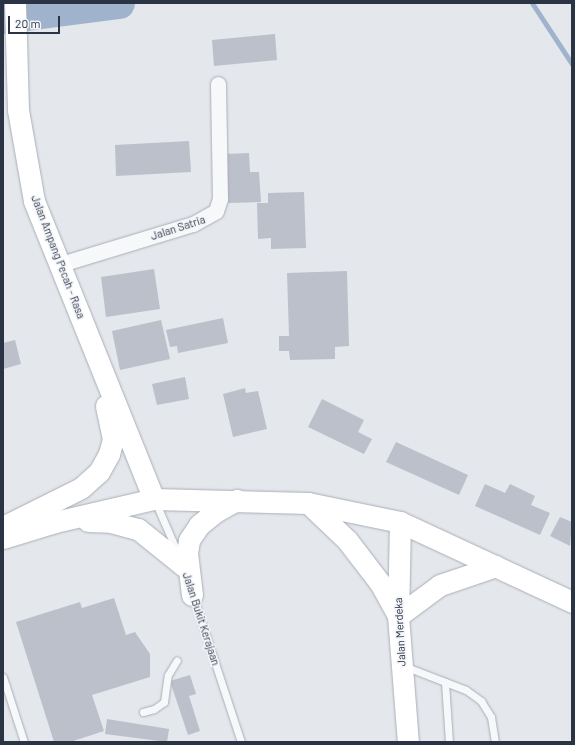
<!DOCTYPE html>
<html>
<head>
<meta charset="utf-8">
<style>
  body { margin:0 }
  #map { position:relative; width:575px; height:745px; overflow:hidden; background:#e4e7ec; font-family:Barlow,sans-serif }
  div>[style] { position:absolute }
  .stream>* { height:5px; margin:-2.5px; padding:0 2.5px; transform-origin:2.5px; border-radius:2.5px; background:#9fb4cc }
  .river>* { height:31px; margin:-15.5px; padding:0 15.5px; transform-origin:15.5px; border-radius:15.5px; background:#9fb4cc }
  .building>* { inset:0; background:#bbc0ca }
  .roads { filter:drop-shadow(0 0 1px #a9aeb7) drop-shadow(0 0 1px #a9aeb7) }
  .lane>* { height:7px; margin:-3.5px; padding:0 3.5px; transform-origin:3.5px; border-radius:3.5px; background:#f7f8fa }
  .street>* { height:15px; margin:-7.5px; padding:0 7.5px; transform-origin:7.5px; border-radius:7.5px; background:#f7f8fa }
  .secondary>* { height:21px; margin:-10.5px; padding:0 10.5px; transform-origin:10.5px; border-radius:10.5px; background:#fff }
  span { translate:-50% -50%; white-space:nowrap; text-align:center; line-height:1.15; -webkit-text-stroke:3.5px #f4f6f9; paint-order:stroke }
  .street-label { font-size:11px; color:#2b3445 }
  .frame { position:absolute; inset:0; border:4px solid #2b3445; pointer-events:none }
  .scale { position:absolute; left:8px; top:16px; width:52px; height:18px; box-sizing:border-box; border:2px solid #2b3445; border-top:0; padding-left:5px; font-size:12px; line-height:14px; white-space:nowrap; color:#2b3445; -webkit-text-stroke:3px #f4f6f9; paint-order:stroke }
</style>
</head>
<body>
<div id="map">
  <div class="stream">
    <i style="left:532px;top:3px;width:73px;rotate:56.7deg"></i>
  </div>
  <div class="river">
    <i style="left:3px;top:18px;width:117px;rotate:-7.4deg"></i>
  </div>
  <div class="building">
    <i style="clip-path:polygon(275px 34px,277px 60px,214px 66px,212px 40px)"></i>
    <i style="clip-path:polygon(189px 141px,191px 172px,116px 176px,115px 145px)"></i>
    <i style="clip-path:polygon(249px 153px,250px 172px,259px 172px,261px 202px,227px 203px,225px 154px)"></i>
    <i style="clip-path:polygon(304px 192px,306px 248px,271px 249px,271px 238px,258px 239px,257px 203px,268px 203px,268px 193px)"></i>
    <i style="clip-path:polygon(154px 269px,160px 309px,106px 317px,101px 277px)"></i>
    <i style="clip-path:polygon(347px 271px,349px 346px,335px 347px,335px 359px,290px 360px,289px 351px,279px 351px,279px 336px,289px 336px,287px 273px)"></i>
    <i style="clip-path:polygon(223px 318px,228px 343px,178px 353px,177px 346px,170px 347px,166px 330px)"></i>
    <i style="clip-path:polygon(161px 320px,170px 359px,120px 370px,112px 331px)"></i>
    <i style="clip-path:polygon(15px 340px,21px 364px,3px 369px,3px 343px)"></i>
    <i style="clip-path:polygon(185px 377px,189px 399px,157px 405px,152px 384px)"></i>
    <i style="clip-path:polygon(245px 388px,246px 393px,258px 391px,267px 429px,233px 437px,223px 394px)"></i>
    <i style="clip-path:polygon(322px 399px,364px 420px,358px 432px,372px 439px,364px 454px,308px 427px)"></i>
    <i style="clip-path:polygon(396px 442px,468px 475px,459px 495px,386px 462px)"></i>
    <i style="clip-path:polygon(485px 484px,505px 493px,510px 484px,535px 496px,531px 505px,550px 513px,540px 535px,475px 506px)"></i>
    <i style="clip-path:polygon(560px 517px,572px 522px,570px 546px,550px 536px)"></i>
    <i style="clip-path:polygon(114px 598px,126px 635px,135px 632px,150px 654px,150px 677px,92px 695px,104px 731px,70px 742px,54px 742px,16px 622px,80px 602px,82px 608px)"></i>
    <i style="clip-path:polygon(190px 675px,196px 694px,189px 696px,200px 731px,188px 735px,170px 681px)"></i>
    <i style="clip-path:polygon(107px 719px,169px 729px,167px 742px,105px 734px)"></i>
  </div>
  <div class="roads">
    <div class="lane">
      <i style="left:155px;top:501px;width:58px;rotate:66.5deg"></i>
      <i style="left:193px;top:596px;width:154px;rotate:71.8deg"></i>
      <i style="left:404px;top:666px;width:66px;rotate:21.2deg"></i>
      <i style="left:466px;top:690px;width:19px;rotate:36deg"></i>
      <i style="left:481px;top:701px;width:19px;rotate:58deg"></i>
      <i style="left:491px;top:717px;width:25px;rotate:81deg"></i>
      <i style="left:3px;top:677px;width:68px;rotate:72.1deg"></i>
      <i style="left:445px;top:682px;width:60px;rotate:86.2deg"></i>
      <i style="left:143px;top:712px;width:11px;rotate:-15deg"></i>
      <i style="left:154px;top:709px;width:12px;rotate:-35deg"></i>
      <i style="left:164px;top:702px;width:27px;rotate:-82deg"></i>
      <i style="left:168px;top:675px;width:17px;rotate:-59deg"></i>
    </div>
    <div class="street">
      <i style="left:61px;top:264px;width:138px;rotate:-16.9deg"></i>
      <i style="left:193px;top:224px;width:26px;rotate:-29deg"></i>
      <i style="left:216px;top:211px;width:13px;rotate:-72deg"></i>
      <i style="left:220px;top:199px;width:115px;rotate:-91deg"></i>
    </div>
    <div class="secondary">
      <i style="left:15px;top:3px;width:107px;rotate:88.4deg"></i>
      <i style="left:18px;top:110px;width:92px;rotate:80deg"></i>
      <i style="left:34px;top:201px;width:321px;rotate:68.1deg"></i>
      <i style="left:308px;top:503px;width:54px;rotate:43.5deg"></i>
      <i style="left:347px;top:540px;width:54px;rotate:52.5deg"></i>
      <i style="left:380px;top:583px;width:37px;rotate:61deg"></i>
      <i style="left:88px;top:521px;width:23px;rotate:2deg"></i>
      <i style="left:111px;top:522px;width:28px;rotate:15deg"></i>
      <i style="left:138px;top:529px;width:59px;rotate:38.8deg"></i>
      <i style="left:400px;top:522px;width:94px;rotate:91.2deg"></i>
      <i style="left:398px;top:616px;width:126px;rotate:85.5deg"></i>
      <i style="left:3px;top:527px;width:87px;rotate:-26.6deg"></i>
      <i style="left:81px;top:488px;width:24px;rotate:-42deg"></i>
      <i style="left:99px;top:472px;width:21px;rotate:-61deg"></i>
      <i style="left:109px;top:454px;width:16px;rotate:-75deg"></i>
      <i style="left:113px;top:439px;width:34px;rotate:-102deg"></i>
      <i style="left:3px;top:538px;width:54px;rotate:-17.1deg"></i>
      <i style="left:55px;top:522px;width:102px;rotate:-13.1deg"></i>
      <i style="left:154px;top:499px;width:154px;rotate:1.5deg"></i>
      <i style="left:308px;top:503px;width:94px;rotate:11.7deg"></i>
      <i style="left:400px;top:522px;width:190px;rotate:24.9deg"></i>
      <i style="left:192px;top:595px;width:42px;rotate:-96.8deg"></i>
      <i style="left:187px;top:553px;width:13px;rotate:-81deg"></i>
      <i style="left:189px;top:540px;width:18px;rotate:-56deg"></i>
      <i style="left:199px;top:525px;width:21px;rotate:-39deg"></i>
      <i style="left:215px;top:512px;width:25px;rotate:-29deg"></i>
      <i style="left:398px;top:616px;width:52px;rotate:-36.4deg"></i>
      <i style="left:440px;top:585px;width:59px;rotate:-18.7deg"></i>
    </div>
  </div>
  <div class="street-label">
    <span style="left:178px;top:228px;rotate:-18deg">Jalan Satria</span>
    <span style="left:58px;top:257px;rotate:69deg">Jalan Ampang Pecah - Rasa</span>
    <span style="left:201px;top:619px;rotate:72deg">Jalan Bukit Kerajaan</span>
    <span style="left:400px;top:632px;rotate:-93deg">Jalan Merdeka</span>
  </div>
  <div class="frame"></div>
  <div class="scale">20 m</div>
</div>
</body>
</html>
